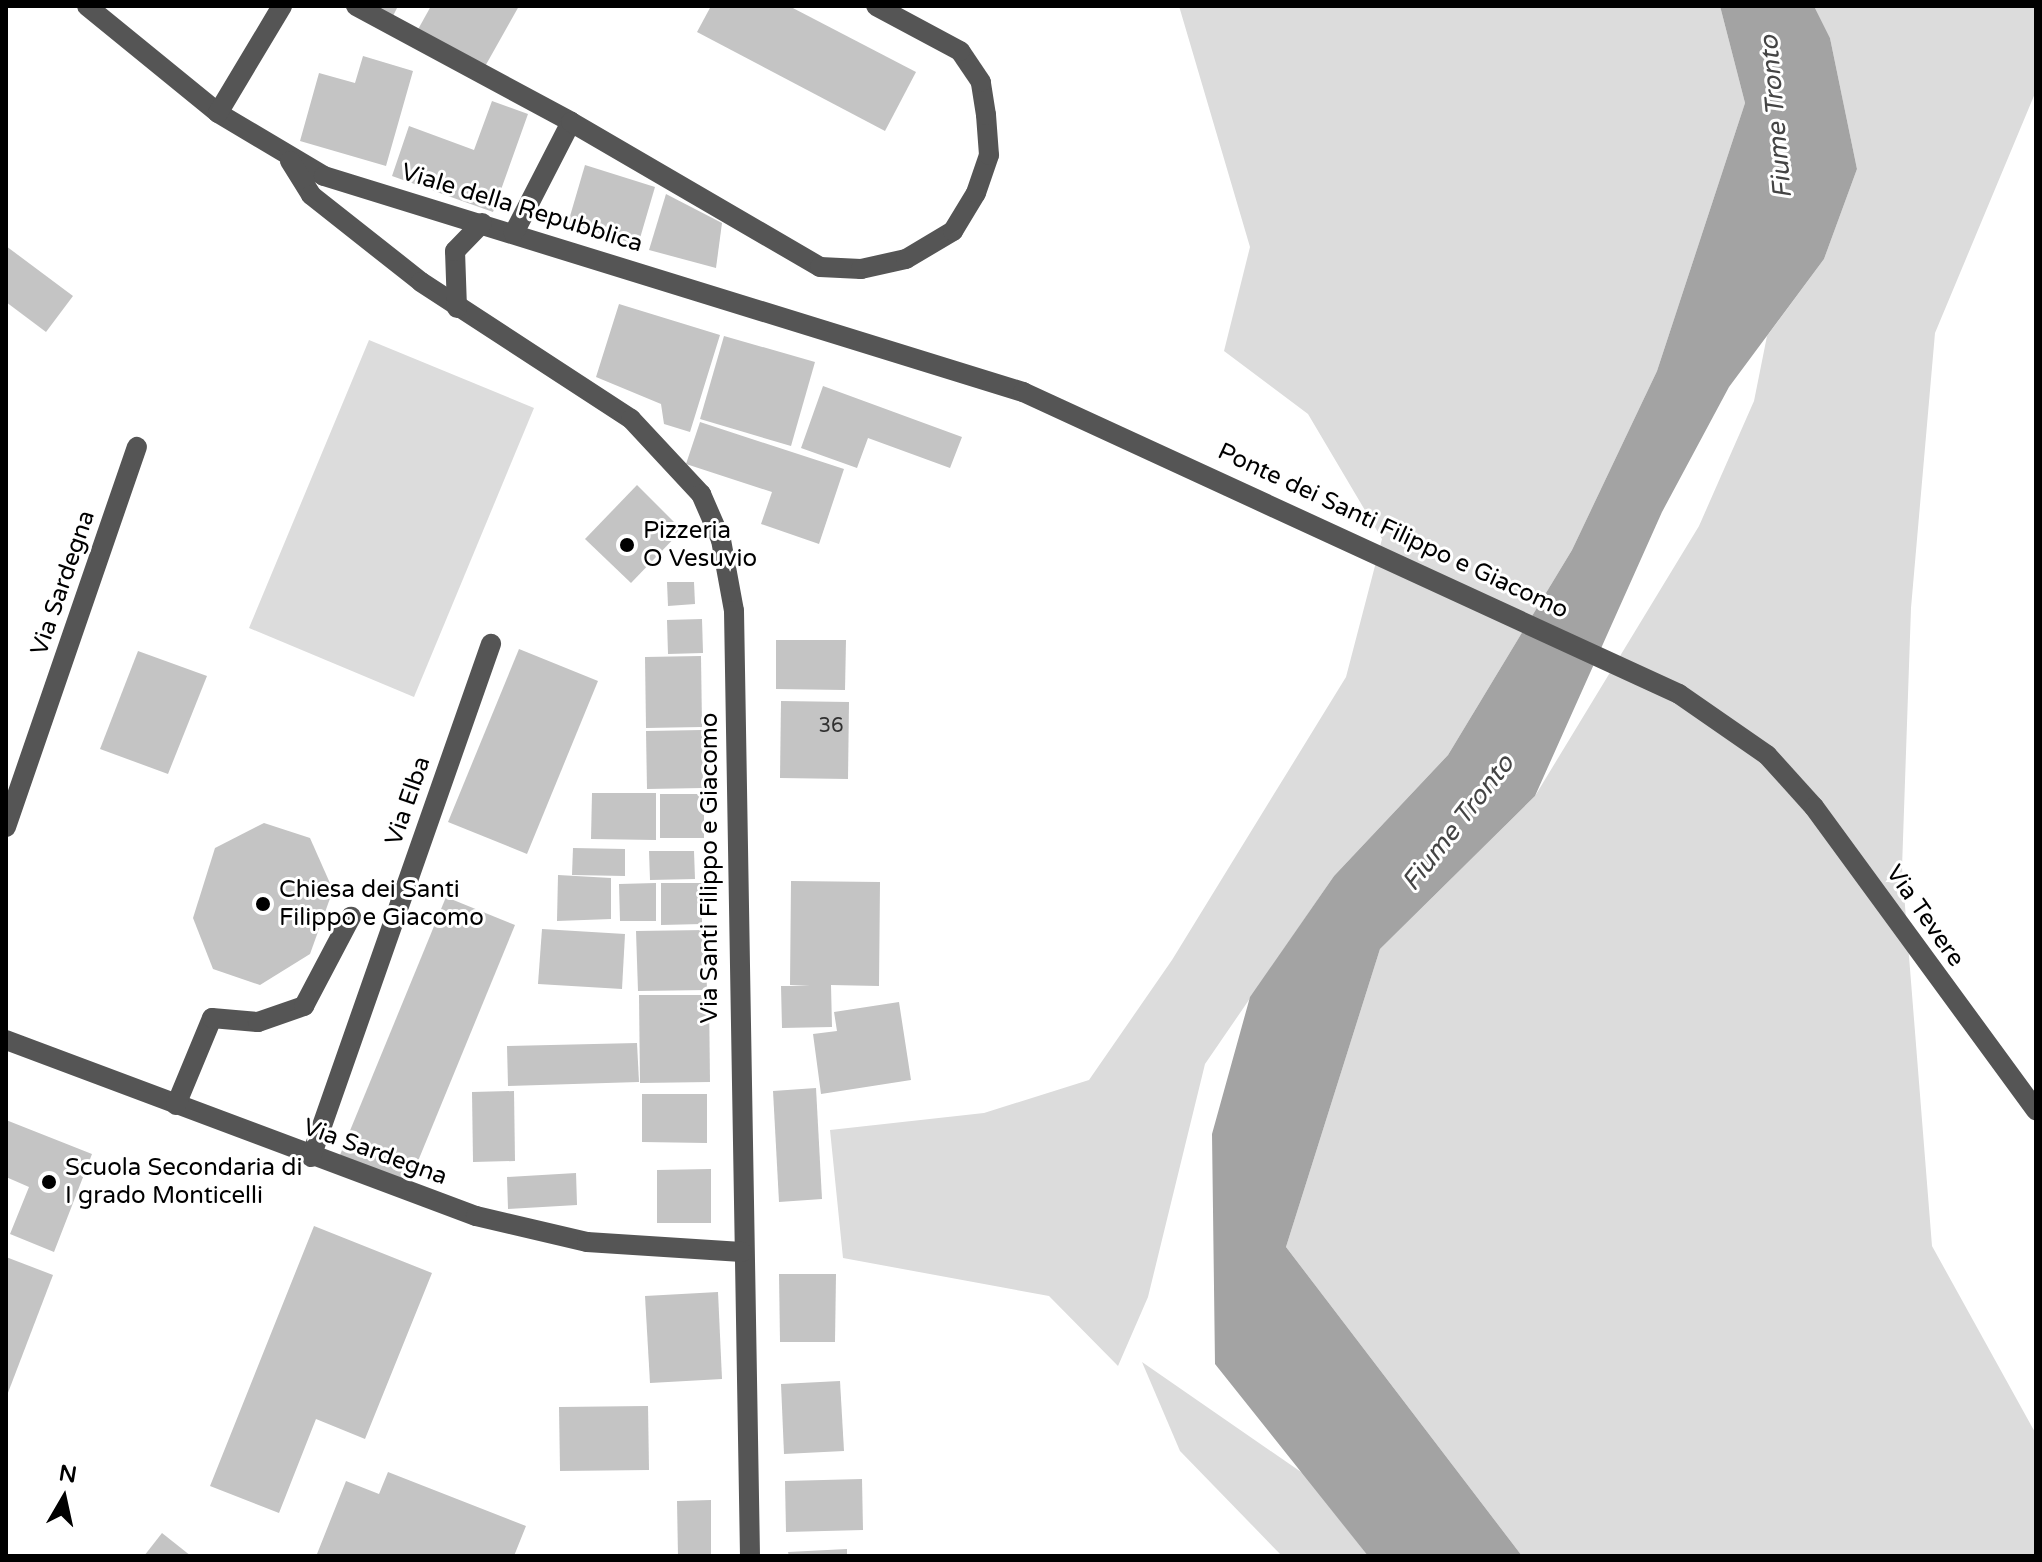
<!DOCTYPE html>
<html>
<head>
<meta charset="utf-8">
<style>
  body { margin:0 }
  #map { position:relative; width:2042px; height:1562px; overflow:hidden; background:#fff; font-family:"Varela Round",sans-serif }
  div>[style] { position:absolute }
  .green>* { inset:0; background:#dcdcdc }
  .water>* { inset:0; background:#a3a3a3 }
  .building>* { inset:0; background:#c4c4c4 }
  .minor>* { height:20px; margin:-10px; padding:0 10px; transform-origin:10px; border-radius:10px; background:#555 }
  .dots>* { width:22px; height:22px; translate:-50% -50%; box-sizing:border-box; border:4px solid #fff; border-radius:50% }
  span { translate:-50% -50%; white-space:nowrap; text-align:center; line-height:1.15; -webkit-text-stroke:6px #fff; paint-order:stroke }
  .number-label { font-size:20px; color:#313131 }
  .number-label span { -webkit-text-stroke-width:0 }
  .street-label { font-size:24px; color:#000 }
  .poi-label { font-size:24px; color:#000 }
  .left { translate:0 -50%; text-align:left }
  .water-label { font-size:26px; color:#444; font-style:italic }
  .frame { position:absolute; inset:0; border:8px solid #000; pointer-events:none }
  .north { position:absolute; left:24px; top:1458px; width:80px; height:80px; -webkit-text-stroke:6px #fff; paint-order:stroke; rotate:9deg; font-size:22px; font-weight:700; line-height:32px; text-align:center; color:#000 }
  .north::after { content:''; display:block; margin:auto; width:28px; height:36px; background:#000; clip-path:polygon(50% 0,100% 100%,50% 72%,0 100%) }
</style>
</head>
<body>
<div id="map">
  <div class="green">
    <i style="clip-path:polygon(1179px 6px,1720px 6px,1745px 103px,1657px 371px,1572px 550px,1448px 755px,1334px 876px,1205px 1064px,1148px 1297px,1118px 1366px,1049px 1296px,843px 1258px,830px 1130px,984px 1113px,1089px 1080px,1172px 960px,1346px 677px,1382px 539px,1308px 414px,1224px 351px,1250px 247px)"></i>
    <i style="clip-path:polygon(1814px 6px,2036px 6px,2036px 91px,1935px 333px,1911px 608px,1902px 868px,1932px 1246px,2036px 1434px,2036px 1556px,1522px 1556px,1286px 1247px,1380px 949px,1535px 796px,1699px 526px,1754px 401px,1767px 336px,1824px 259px,1857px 169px,1830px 38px)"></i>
    <i style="clip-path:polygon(369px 340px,534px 408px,414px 697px,249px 628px)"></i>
    <i style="clip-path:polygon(1142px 1362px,1304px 1474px,1368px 1556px,1282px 1556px,1180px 1451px)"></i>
  </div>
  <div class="water">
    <i style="clip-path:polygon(1720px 6px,1814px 6px,1830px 38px,1857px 169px,1824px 259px,1729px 387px,1662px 512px,1535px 796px,1380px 949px,1286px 1247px,1522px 1556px,1368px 1556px,1215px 1364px,1212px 1134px,1250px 997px,1334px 876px,1448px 755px,1572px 550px,1657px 371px,1745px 103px)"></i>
  </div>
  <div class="building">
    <i style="clip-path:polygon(376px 6px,398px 6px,393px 16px)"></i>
    <i style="clip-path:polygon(431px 6px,519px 6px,483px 70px,416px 33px)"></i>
    <i style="clip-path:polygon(711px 6px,789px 6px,916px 72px,885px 131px,697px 32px)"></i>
    <i style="clip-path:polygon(363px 56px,413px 71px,386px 166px,300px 141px,319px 73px,355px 83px)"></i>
    <i style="clip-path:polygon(492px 101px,528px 114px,493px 212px,392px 176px,409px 126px,474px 150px)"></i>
    <i style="clip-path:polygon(585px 165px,655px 187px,638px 245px,568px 223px)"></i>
    <i style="clip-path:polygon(666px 194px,722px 223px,716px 268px,649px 250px)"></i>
    <i style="clip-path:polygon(6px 246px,73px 296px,46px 332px,6px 302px)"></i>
    <i style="clip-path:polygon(619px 304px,720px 335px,690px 432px,664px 424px,661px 404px,596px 377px)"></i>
    <i style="clip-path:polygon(724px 336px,815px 362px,791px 446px,700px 419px)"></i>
    <i style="clip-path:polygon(823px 386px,962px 437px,950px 468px,868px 438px,857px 468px,801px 448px)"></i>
    <i style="clip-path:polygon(700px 422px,844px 469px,819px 544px,761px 524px,772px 492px,686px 464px)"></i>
    <i style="clip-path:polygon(637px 485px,682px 530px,631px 583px,585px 539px)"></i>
    <i style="clip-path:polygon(667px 582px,694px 582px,695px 604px,668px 606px)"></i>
    <i style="clip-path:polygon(702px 619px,703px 653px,668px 654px,667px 620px)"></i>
    <i style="clip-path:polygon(776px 640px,846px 640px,845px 690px,776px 689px)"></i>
    <i style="clip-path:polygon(519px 649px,598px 681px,527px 854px,448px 822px)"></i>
    <i style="clip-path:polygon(138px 651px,207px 676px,168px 774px,100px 749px)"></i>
    <i style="clip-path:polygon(701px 656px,702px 727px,646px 728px,645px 657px)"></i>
    <i style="clip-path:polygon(781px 701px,849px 702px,848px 779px,780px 778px)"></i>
    <i style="clip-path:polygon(702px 730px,703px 788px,647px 789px,646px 731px)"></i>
    <i style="clip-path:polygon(592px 793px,656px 793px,656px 840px,591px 839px)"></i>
    <i style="clip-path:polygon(660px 794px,704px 794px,704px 838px,660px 838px)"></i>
    <i style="clip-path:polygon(264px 823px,310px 838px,333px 890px,310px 954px,260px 985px,213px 969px,193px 918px,215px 848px)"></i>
    <i style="clip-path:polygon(573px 848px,625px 849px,625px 876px,572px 875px)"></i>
    <i style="clip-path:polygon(649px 851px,694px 851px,695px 879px,650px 880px)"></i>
    <i style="clip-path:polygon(558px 875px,611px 878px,611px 919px,557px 921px)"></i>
    <i style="clip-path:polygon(791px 881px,880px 882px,879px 986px,831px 985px,832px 1027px,782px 1028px,781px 986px,810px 986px,790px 985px)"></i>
    <i style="clip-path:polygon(656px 883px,656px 921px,620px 921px,619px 884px)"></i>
    <i style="clip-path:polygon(661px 883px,702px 883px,702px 924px,661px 925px)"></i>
    <i style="clip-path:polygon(446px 897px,515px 925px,409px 1183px,340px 1155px)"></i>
    <i style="clip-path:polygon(542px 929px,625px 934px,622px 989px,538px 984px)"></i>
    <i style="clip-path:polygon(705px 930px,707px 990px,638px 991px,636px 931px)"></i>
    <i style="clip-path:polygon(639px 995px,709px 995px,710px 1082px,640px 1083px)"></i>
    <i style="clip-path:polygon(899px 1002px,911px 1080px,821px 1094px,813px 1034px,837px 1031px,834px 1012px)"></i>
    <i style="clip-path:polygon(637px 1043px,639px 1082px,508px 1086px,507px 1046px)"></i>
    <i style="clip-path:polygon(816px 1088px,822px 1199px,779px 1202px,773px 1091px)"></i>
    <i style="clip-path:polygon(514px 1091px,515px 1161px,473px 1162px,472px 1092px)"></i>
    <i style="clip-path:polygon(642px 1094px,707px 1094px,707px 1143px,642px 1142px)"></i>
    <i style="clip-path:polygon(6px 1120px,92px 1154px,54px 1252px,10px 1234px,29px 1187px,6px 1177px)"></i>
    <i style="clip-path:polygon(711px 1169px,711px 1223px,657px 1223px,657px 1170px)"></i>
    <i style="clip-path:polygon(576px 1173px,577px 1205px,508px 1209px,507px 1177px)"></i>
    <i style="clip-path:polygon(314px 1226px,432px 1273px,365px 1439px,316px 1419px,279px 1513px,210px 1486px)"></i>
    <i style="clip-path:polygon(6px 1257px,53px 1275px,6px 1398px)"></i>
    <i style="clip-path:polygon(779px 1274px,836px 1274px,835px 1342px,780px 1342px)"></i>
    <i style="clip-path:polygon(718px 1292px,722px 1379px,650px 1383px,645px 1296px)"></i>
    <i style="clip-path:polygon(840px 1381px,844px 1451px,784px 1454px,781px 1384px)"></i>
    <i style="clip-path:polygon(648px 1406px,649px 1470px,560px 1471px,559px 1407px)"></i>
    <i style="clip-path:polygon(388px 1472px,526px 1526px,514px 1556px,317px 1554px,346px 1481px,379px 1494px)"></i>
    <i style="clip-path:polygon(862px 1479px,863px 1530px,786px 1532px,785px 1481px)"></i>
    <i style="clip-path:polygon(711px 1500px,711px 1556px,678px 1556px,677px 1501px)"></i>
    <i style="clip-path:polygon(162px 1533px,191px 1556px,144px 1556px)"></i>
    <i style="clip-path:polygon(847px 1549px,847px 1556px,789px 1556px,788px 1552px)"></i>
  </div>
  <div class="minor">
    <i style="left:87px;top:6px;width:169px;rotate:39.2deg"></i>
    <i style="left:218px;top:113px;width:123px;rotate:30.7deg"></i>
    <i style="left:324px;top:176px;width:732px;rotate:17.17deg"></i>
    <i style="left:1023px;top:392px;width:722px;rotate:24.72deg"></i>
    <i style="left:1679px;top:694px;width:107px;rotate:34.7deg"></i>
    <i style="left:1767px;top:755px;width:70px;rotate:47.9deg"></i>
    <i style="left:1814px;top:807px;width:376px;rotate:53.8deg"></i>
    <i style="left:356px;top:6px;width:244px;rotate:28.3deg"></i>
    <i style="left:571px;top:122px;width:125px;rotate:117.2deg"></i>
    <i style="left:218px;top:113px;width:125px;rotate:-59.1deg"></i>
    <i style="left:571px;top:122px;width:288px;rotate:30.2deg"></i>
    <i style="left:820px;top:267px;width:41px;rotate:2.8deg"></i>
    <i style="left:861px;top:269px;width:46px;rotate:-12.5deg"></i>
    <i style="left:906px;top:259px;width:55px;rotate:-30.8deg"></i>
    <i style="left:953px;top:231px;width:44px;rotate:-58.8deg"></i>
    <i style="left:976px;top:193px;width:40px;rotate:-71.1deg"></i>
    <i style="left:989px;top:155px;width:40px;rotate:-94.3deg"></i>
    <i style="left:986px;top:115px;width:33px;rotate:-99deg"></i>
    <i style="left:981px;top:82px;width:37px;rotate:-124deg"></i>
    <i style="left:960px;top:51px;width:95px;rotate:-151.8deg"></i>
    <i style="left:290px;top:161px;width:40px;rotate:58deg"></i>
    <i style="left:311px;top:195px;width:140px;rotate:38.3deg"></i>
    <i style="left:421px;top:282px;width:251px;rotate:33.1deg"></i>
    <i style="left:631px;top:419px;width:103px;rotate:47deg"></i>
    <i style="left:701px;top:494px;width:50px;rotate:66.5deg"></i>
    <i style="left:721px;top:540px;width:72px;rotate:79.6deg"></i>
    <i style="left:734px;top:611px;width:945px;rotate:89.03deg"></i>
    <i style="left:457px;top:308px;width:57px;rotate:-92deg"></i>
    <i style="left:455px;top:251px;width:39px;rotate:-46deg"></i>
    <i style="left:6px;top:827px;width:402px;rotate:-71deg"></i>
    <i style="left:6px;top:1040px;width:502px;rotate:20.53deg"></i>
    <i style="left:476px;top:1216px;width:114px;rotate:13.2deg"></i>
    <i style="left:587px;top:1242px;width:155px;rotate:3.7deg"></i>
    <i style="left:176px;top:1105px;width:94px;rotate:-67.5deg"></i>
    <i style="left:212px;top:1018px;width:46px;rotate:5deg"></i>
    <i style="left:258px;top:1022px;width:49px;rotate:-19.2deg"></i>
    <i style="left:304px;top:1006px;width:101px;rotate:-62.2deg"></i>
    <i style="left:311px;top:1157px;width:544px;rotate:-70.67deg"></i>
  </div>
  <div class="dots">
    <i style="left:627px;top:545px;background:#000"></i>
    <i style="left:263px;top:904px;background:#000"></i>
    <i style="left:49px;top:1182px;background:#000"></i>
  </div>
  <div class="number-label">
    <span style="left:831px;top:726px">36</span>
  </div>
  <div class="street-label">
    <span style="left:522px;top:208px;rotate:17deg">Viale della Repubblica</span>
    <span style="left:1393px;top:531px;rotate:25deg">Ponte dei Santi Filippo e Giacomo</span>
    <span style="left:63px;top:583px;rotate:-71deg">Via Sardegna</span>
    <span style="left:408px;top:801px;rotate:-71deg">Via Elba</span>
    <span style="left:710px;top:868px;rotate:-90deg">Via Santi Filippo e Giacomo</span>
    <span style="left:1925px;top:916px;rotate:55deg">Via Tevere</span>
    <span style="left:375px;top:1152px;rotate:20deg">Via Sardegna</span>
  </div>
  <div class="poi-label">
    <span class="left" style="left:643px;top:545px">Pizzeria<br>O Vesuvio</span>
    <span class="left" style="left:279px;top:904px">Chiesa dei Santi<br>Filippo e Giacomo</span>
    <span class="left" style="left:65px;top:1182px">Scuola Secondaria di<br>I grado Monticelli</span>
  </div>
  <div class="water-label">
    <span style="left:1776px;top:117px;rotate:-95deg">Fiume Tronto</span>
    <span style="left:1458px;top:823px;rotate:-52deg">Fiume Tronto</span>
  </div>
  <div class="frame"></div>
  <div class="north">N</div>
</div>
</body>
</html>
